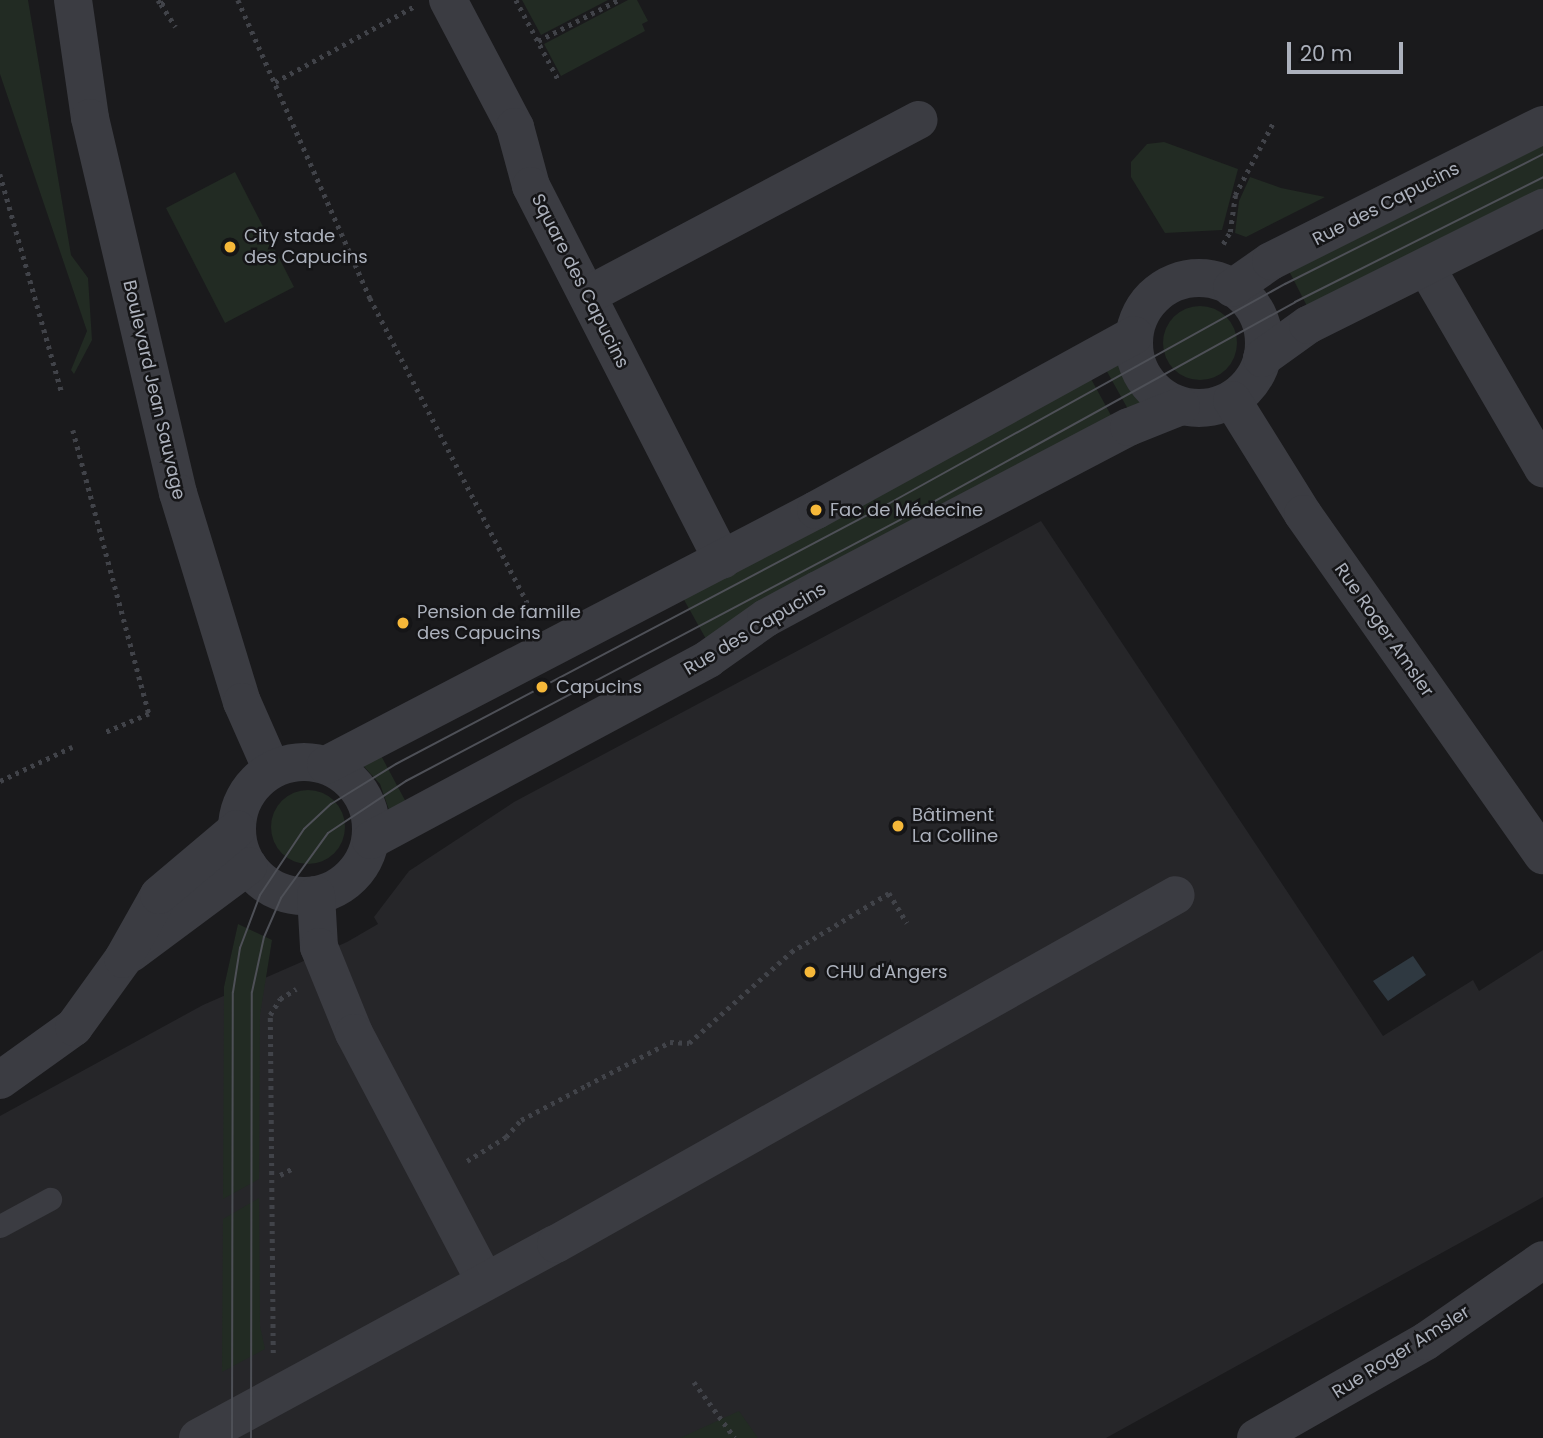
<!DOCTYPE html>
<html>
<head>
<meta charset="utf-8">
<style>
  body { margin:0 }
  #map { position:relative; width:1543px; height:1438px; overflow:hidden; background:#1a1a1c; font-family:Poppins,sans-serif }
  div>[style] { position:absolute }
  .built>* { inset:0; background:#262629 }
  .green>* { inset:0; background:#222b23 }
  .round { border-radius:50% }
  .water>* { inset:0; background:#2f3941 }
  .path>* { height:4.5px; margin-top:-2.25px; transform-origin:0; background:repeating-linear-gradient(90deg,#414349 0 3.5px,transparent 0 8.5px) }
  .service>* { height:23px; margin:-11.5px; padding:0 11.5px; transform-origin:11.5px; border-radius:11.5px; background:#3b3c42 }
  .minor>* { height:38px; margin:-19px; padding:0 19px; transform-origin:19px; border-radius:19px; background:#3b3c42 }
  .minor>.ring { margin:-19px; padding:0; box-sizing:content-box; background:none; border:38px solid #3b3c42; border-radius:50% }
  .tram>* { height:2px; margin:-1px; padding:0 1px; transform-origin:1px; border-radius:1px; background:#4e5057 }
  .dots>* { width:19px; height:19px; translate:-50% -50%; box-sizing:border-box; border:4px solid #151517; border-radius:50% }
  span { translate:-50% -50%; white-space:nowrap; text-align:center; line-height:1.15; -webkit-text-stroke:5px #151517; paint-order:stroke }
  .street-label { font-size:18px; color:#acb1bc }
  .poi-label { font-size:18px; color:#acb1bc }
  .left { translate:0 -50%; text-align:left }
  .scale { position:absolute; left:1287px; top:42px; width:116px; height:32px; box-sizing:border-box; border:4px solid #acb1bc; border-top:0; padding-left:9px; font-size:21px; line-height:24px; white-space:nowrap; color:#acb1bc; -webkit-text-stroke:5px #151517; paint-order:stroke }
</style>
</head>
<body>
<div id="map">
  <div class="built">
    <i style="clip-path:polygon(1041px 521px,1383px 1036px,1473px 980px,1479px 991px,1543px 950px,1543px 1197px,1106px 1438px,0 1438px,0 1116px,203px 1005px,347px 942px,378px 924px,374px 917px,409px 871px,514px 802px)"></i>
  </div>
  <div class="green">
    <i style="clip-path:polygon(0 0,28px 0,71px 255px,88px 278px,92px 340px,74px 374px,71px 370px,87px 331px,0 74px)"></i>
    <i style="clip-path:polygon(522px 0,608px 0,541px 35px)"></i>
    <i style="clip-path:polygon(628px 0,637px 0,648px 21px,642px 24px,645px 31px,561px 76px,544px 44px)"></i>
    <i style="clip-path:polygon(1543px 140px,1543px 192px,1309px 310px,1287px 267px)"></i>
    <i style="clip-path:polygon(1164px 142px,1238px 169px,1222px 230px,1165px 233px,1131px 177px,1131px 162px,1147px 144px)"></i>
    <i style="clip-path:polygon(235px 172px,294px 287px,225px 323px,166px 208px)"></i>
    <i style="clip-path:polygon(1250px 177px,1281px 188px,1325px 197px,1246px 237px,1235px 233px,1239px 201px)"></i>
    <i class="round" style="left:1163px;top:306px;width:74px;height:74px"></i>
    <i style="clip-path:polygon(1119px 360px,1126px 384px,1142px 403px,1129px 411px,1105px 368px)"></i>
    <i style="clip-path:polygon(1090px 377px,1113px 419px,706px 639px,683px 598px)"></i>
    <i style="clip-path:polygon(378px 750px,407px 804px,390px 813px,380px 784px,358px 760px)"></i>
    <i class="round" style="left:271px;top:790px;width:74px;height:74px"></i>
    <i style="clip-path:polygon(238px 924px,272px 940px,260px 1015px,259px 1179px,223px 1199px,224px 987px)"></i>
    <i style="clip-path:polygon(259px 1198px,260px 1326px,265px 1349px,222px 1372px,223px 1219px)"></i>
    <i style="clip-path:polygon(739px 1411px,758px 1438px,680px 1438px)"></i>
  </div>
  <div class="water">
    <i style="clip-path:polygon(1413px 956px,1426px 975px,1388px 1001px,1373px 981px)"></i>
  </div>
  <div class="path">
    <i style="left:158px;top:0;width:5px;rotate:53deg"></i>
    <i style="left:161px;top:4px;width:8px;rotate:-30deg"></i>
    <i style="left:238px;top:0;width:326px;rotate:66.1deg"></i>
    <i style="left:370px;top:298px;width:356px;rotate:62.7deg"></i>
    <i style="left:516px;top:0;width:92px;rotate:62deg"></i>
    <i style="left:161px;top:4px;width:27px;rotate:57deg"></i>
    <i style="left:538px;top:41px;width:90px;rotate:-27.1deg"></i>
    <i style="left:275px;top:82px;width:157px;rotate:-28.5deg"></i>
    <i style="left:0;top:174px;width:228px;rotate:74.2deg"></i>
    <i style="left:1223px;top:244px;width:14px;rotate:-60deg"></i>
    <i style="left:1230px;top:232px;width:37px;rotate:-82deg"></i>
    <i style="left:1235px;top:195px;width:84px;rotate:-62.2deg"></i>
    <i style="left:73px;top:430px;width:294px;rotate:75deg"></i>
    <i style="left:149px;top:714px;width:49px;rotate:157.1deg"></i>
    <i style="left:0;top:781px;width:80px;rotate:-25.3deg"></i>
    <i style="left:467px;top:1161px;width:46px;rotate:-31.6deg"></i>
    <i style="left:506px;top:1137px;width:23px;rotate:-49deg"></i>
    <i style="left:521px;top:1120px;width:75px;rotate:-27.9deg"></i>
    <i style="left:587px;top:1085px;width:93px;rotate:-27.4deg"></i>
    <i style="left:670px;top:1042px;width:19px;rotate:3deg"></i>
    <i style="left:689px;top:1043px;width:137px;rotate:-41.7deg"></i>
    <i style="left:791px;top:952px;width:114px;rotate:-31deg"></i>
    <i style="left:889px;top:893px;width:35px;rotate:59deg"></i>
    <i style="left:280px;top:1175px;width:15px;rotate:-28deg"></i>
    <i style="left:273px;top:1353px;width:338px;rotate:-90.5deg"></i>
    <i style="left:270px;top:1015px;width:19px;rotate:-58deg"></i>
    <i style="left:280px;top:999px;width:19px;rotate:-32deg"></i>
    <i style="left:694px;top:1382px;width:69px;rotate:53.8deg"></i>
  </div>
  <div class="service">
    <i style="left:0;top:1226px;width:57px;rotate:-28.4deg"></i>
  </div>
  <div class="minor">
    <i style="left:73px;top:0;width:119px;rotate:81.8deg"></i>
    <i style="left:90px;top:118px;width:385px;rotate:76.8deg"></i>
    <i style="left:178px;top:493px;width:219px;rotate:73deg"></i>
    <i style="left:242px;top:702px;width:74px;rotate:66.2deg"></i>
    <i style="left:448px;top:0;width:144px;rotate:62.2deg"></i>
    <i style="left:515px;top:127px;width:61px;rotate:74.8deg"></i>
    <i style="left:531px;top:186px;width:420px;rotate:62.9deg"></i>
    <i style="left:1426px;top:267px;width:233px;rotate:59.8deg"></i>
    <i class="ring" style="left:1134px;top:278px;width:92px;height:92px"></i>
    <i style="left:1232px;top:288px;width:47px;rotate:-34.7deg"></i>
    <i style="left:1271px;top:261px;width:304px;rotate:-26.6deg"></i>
    <i style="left:588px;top:295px;width:374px;rotate:-27.9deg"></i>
    <i style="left:1262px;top:358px;width:57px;rotate:-35.7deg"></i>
    <i style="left:1308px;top:325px;width:263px;rotate:-26.5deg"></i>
    <i style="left:1232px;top:400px;width:134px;rotate:58.1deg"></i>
    <i style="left:1303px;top:514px;width:417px;rotate:54.9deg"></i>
    <i class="ring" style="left:237px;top:762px;width:96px;height:96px"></i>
    <i style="left:326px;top:765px;width:552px;rotate:-27.49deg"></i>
    <i style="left:816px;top:510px;width:363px;rotate:-28.8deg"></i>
    <i style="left:371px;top:840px;width:383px;rotate:-28.2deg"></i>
    <i style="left:708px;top:659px;width:71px;rotate:-35.3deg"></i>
    <i style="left:766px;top:618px;width:59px;rotate:-28.3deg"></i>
    <i style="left:818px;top:590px;width:351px;rotate:-27.7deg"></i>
    <i style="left:1129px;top:427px;width:56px;rotate:-22deg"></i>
    <i style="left:316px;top:895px;width:52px;rotate:86.7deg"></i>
    <i style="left:319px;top:947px;width:93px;rotate:67.9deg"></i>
    <i style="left:354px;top:1033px;width:280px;rotate:62.2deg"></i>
    <i style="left:131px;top:953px;width:146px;rotate:-36.6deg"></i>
    <i style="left:0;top:1080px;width:91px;rotate:-35.6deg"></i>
    <i style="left:74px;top:1027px;width:84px;rotate:-54.2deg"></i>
    <i style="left:123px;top:959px;width:73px;rotate:-60.6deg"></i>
    <i style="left:159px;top:895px;width:102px;rotate:-40.2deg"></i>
    <i style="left:198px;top:1438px;width:407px;rotate:-28.5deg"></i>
    <i style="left:556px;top:1244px;width:711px;rotate:-29.38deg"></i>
    <i style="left:1256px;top:1438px;width:196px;rotate:-29.7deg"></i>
    <i style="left:1426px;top:1341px;width:142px;rotate:-34.7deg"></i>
  </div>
  <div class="tram">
    <i style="left:232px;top:1438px;width:446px;rotate:-89.9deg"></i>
    <i style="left:233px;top:992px;width:45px;rotate:-81deg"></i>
    <i style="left:240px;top:948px;width:57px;rotate:-69.3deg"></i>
    <i style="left:260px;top:895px;width:79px;rotate:-56.3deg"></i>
    <i style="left:304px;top:829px;width:37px;rotate:-43deg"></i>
    <i style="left:331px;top:804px;width:76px;rotate:-31.6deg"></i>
    <i style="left:396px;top:764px;width:556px;rotate:-27.85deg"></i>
    <i style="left:888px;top:504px;width:454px;rotate:-29deg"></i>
    <i style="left:1285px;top:284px;width:289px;rotate:-26.7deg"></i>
    <i style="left:251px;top:1438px;width:446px;rotate:-89.9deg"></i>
    <i style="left:252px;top:992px;width:56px;rotate:-77.7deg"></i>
    <i style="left:264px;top:937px;width:43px;rotate:-66.4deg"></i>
    <i style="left:281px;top:898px;width:80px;rotate:-54.1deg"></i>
    <i style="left:328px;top:833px;width:94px;rotate:-33.7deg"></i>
    <i style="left:406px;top:781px;width:576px;rotate:-27.86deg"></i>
    <i style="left:915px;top:512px;width:434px;rotate:-28.9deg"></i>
    <i style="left:1295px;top:302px;width:278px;rotate:-26.7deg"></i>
  </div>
  <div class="dots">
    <i style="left:230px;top:247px;background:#f6b839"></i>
    <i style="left:816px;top:510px;background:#f6b839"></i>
    <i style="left:403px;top:623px;background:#f6b839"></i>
    <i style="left:542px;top:687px;background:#f6b839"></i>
    <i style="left:898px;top:826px;background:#f6b839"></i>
    <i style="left:810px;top:972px;background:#f6b839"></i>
  </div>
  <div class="street-label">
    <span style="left:1386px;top:204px;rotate:-27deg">Rue des Capucins</span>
    <span style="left:580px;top:281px;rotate:63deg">Square des Capucins</span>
    <span style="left:154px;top:390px;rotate:77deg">Boulevard Jean Sauvage</span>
    <span style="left:755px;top:629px;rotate:-31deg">Rue des Capucins</span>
    <span style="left:1384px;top:630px;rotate:55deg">Rue Roger Amsler</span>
    <span style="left:1401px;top:1352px;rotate:-32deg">Rue Roger Amsler</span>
  </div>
  <div class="poi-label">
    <span class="left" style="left:244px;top:247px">City stade<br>des Capucins</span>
    <span class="left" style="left:830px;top:510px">Fac de Médecine</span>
    <span class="left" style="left:417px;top:623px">Pension de famille<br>des Capucins</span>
    <span class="left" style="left:556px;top:687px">Capucins</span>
    <span class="left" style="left:912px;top:826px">Bâtiment<br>La Colline</span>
    <span class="left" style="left:826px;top:972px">CHU d'Angers</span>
  </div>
  <div class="scale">20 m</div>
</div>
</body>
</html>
